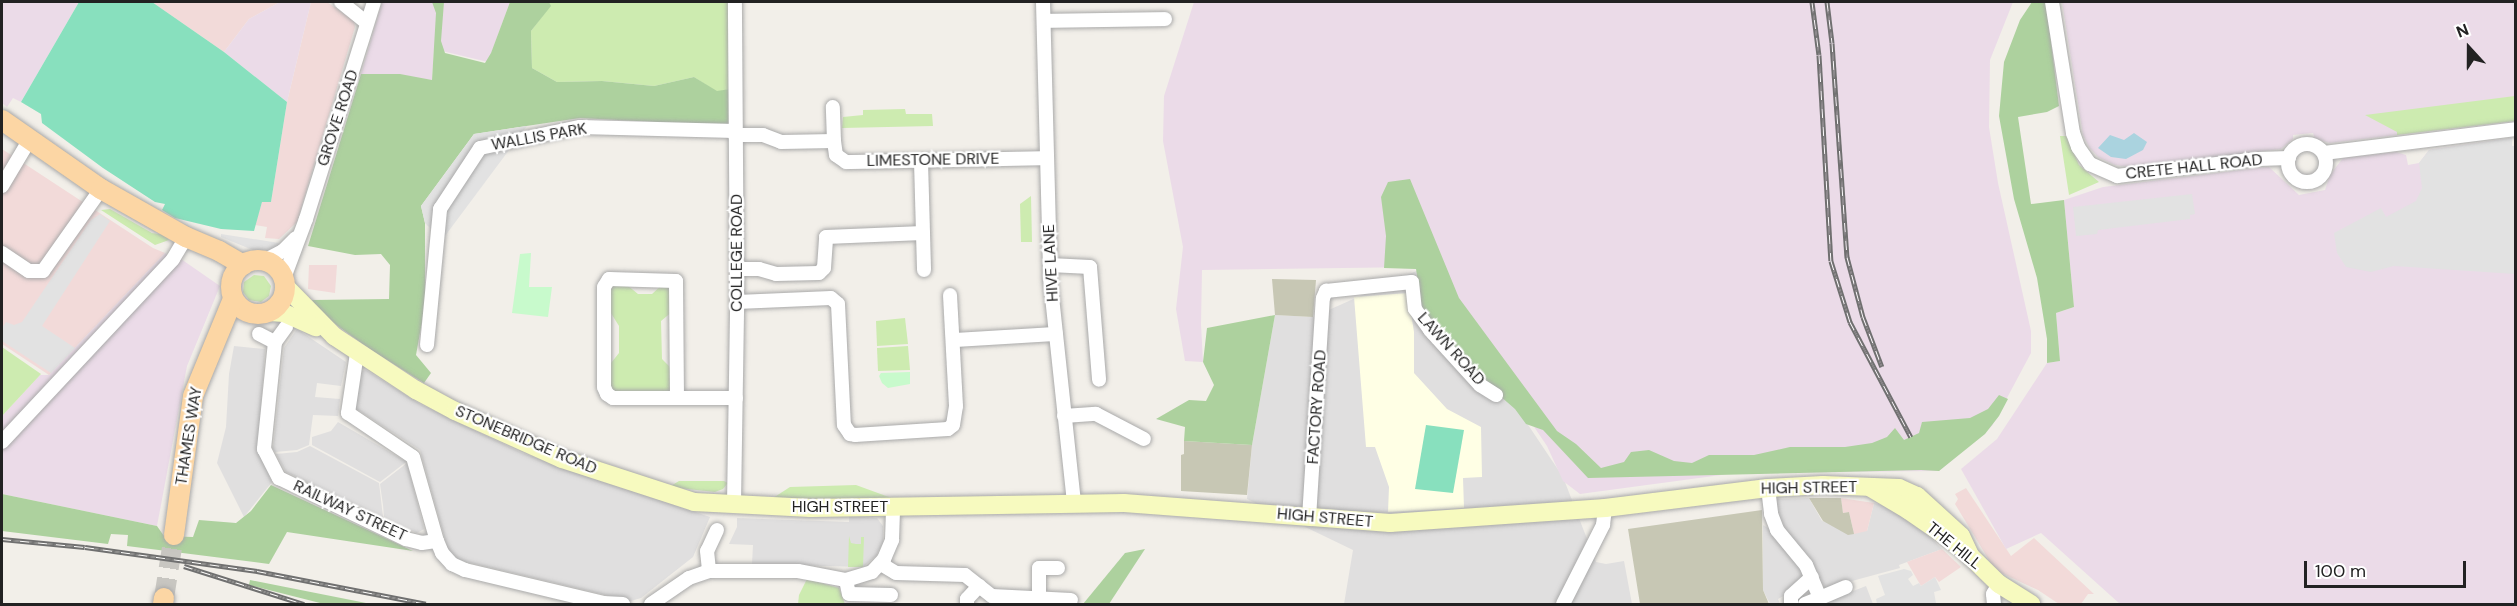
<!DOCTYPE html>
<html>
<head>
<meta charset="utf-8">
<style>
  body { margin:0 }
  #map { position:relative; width:2517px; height:606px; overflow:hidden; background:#f2efe9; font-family:"DM Sans",sans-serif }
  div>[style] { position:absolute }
  .residential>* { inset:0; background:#e0dfdf }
  .commercial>* { inset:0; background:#f2dad9 }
  .industrial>* { inset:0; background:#ebdbe8 }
  .education>* { inset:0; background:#ffffe5 }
  .construction>* { inset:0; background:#c7c7b4 }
  .grass>* { inset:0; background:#cdebb0 }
  .forest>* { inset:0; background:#add19e }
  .park>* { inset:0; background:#c8facc }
  .pitch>* { inset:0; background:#88e0be }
  .parking>* { inset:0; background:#e2e2e2 }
  .water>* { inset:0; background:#aad3df }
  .primary-tunnel>* { height:20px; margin-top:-10px; transform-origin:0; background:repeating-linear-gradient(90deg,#c8c6c1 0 20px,transparent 0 30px) }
  .roads { filter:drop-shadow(0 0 2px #a9a9a9) drop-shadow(0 0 2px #a9a9a9) }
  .street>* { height:14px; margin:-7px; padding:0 7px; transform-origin:7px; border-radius:7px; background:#fff }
  .street>.ring { margin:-7px; padding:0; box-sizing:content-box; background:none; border:14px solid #fff; border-radius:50% }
  .secondary>* { height:18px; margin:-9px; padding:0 9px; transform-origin:9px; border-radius:9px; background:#f7fabf }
  .primary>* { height:20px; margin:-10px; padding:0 10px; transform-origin:10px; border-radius:10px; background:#fcd6a4 }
  .primary>.ring { margin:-10px; padding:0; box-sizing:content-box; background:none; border:20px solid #fcd6a4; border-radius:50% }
  .rail>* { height:5px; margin-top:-2.5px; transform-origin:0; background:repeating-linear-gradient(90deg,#fff 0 9px,#707070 0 18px); box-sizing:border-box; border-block:2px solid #707070 }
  span { translate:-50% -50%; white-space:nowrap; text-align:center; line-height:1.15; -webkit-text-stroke:4.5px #fff; paint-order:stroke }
  .street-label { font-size:16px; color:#222 }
  .frame { position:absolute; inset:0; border:3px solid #222; pointer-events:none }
  .north { position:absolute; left:2439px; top:18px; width:60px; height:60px; -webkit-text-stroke:4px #fff; paint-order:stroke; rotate:339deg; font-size:16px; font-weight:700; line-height:24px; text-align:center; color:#222 }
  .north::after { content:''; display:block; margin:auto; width:21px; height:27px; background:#222; clip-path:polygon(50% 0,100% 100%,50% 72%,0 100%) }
  .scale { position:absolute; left:2304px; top:561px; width:162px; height:27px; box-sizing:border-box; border:3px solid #222; border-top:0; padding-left:8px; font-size:18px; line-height:21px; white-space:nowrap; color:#222; -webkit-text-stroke:4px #fff; paint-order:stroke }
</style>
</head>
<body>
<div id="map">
  <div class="residential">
    <i style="clip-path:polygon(1423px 268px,1563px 477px,1596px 562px,1606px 564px,1624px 561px,1632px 604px,1344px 604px,1353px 550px,1247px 499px,1252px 445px,1275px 315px,1313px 317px)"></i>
    <i style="clip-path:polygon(297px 329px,346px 362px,341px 386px,317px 383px,315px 397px,340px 399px,338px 416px,313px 415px,309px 445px,297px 450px,275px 452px,273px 449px,284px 348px)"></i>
    <i style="clip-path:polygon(234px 346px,265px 349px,258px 452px,272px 482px,244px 517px,217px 463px,226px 427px,229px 374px)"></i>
    <i style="clip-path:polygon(366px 370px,420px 404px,522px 453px,710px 517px,693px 557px,641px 598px,624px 603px,606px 595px,458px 560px,448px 550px,420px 450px,355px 408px,362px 371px)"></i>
    <i style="clip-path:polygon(338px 422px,405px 461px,406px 462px,380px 482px,312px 445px,312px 437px,331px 431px)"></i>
    <i style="clip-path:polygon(310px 446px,379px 483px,383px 517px,286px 472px,276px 454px,297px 452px)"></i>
    <i style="clip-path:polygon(407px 463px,424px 529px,417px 533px,384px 517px,383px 505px,380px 484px)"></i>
    <i style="clip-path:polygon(1809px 498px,1822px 521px,1867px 531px,1874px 503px,1888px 507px,1925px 532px,1942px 549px,1899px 565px,1900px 568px,1826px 588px,1822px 584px,1811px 559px,1786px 532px,1777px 510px,1777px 499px)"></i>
    <i style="clip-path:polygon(849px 516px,877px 518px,883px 526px,883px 543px,876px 556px,863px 567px,752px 564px,753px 545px,729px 544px,737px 527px,737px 518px,849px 522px)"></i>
    <i style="clip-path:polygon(1763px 525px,1770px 529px,1803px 573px,1801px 580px,1789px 593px,1778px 599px,1780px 604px,1770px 604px,1763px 590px)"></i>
    <i style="clip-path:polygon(1866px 586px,1873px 604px,1820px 604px)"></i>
  </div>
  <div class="commercial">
    <i style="clip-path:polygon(152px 2px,280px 2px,249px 19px,224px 52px)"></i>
    <i style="clip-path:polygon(311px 2px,327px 2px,354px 21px,355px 27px,297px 222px,279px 239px,265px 238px,267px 227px,255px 225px,262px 202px,271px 202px,287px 102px)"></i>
    <i style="clip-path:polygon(2px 149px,153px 248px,165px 253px,49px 375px,2px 344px)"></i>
    <i style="clip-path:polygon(309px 265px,337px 265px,335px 293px,308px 289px)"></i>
    <i style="clip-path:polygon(1966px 488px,2011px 556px,2034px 538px,2094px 594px,2088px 594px,2081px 604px,2059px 604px,2038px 590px,1995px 570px,1955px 504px,1958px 499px,1955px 494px)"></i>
    <i style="clip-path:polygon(1841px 498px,1874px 503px,1867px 531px,1854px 534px,1849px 512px,1843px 513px)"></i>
    <i style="clip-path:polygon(1942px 549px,1961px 567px,1939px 582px,1935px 577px,1921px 586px,1907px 562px)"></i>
  </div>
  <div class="industrial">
    <i style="clip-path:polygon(2px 2px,79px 2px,21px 102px,13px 98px,7px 107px,2px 103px)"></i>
    <i style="clip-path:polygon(280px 2px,311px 2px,287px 102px,224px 52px,249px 19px)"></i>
    <i style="clip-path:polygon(382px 2px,510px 2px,488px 62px,434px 49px,432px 80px,361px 74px)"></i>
    <i style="clip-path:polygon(1194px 2px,2013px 2px,1990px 60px,1989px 127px,1998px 183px,2031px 331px,2031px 353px,1992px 426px,1939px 471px,1736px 473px,1580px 494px,1563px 481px,1547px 446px,1522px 409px,1417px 267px,1202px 270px,1201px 324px,1203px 362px,1185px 361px,1176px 309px,1183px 247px,1163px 141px,1164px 96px)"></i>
    <i style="clip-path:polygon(2062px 2px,2515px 2px,2515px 121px,2330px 143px,2315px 139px,2313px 133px,2293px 135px,2293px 139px,2281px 149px,2129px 167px,2115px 165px,2098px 157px,2089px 147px,2083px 135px)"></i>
    <i style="clip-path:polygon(2512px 138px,2512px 146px,2516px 146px,2515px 604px,2120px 604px,2041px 533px,2006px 549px,1961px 469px,1997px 439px,2047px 363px,2060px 361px,2056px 313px,2074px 307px,2064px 200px,2103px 187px,2265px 167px,2269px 167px,2299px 195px,2325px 190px,2330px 175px,2343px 158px,2396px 152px,2406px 155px,2408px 165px,2419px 163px,2429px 150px,2434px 149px)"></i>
    <i style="clip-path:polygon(165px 253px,177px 262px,181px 259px,220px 286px,187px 366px,157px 526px,2px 494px,2px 416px,40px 375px,49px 375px)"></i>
  </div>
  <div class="education">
    <i style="clip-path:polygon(1408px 293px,1414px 332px,1414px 373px,1447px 409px,1481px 427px,1482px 477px,1463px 478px,1464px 508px,1388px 512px,1389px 487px,1375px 447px,1366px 447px,1354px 297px)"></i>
  </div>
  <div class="construction">
    <i style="clip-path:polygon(1272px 279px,1316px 280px,1313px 317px,1275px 315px)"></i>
    <i style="clip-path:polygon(1184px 441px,1252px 445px,1247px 495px,1181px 491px,1181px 455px,1184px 454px)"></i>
    <i style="clip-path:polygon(1809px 498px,1841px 498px,1843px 513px,1849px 512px,1854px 534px,1848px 535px,1823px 521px)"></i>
    <i style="clip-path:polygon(1762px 510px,1763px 590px,1769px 604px,1640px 604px,1628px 529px)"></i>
  </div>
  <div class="grass">
    <i style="clip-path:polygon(549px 2px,731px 2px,730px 89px,717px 92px,694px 77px,654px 86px,602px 81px,557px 82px,532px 68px,531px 31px,550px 6px)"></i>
    <i style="clip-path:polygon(2515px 96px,2515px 121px,2397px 135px,2397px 132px,2365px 115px)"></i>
    <i style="clip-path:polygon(905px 109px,906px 114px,932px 114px,933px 126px,842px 128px,843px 117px,863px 115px,863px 110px)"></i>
    <i style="clip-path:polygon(2060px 136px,2066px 136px,2079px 165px,2099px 182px,2069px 195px)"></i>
    <i style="clip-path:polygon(1031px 196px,1032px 242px,1021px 242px,1020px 204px)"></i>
    <i style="clip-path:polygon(110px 209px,152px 233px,165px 235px,169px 240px,155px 245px,101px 210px)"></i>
    <i style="clip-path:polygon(254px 275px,264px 276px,271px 286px,269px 296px,261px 302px,249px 300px,243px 292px,244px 282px)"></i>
    <i style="clip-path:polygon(665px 282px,670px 283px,673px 311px,661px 321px,662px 359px,672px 369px,672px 393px,668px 395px,609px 391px,607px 368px,619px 353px,619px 326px,609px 310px,611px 285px,627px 285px,638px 294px,652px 294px)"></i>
    <i style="clip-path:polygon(905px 318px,908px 344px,877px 346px,876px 321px)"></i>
    <i style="clip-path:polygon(908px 346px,910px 370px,878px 371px,877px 348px)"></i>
    <i style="clip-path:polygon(2px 347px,41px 374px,2px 416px)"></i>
    <i style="clip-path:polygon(679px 481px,724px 481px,728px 483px,723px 489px,715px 492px,669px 487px)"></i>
    <i style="clip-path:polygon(856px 485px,897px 500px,773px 498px,790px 487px)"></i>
    <i style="clip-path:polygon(849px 536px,851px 543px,856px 544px,861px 544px,861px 537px,864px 537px,863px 567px,848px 567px)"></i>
    <i style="clip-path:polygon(807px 579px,839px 588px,845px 604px,798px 604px,799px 595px)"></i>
  </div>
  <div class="forest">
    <i style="clip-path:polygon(432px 2px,444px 2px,441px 41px,445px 53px,485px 63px,491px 53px,510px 2px,549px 2px,551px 6px,531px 31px,532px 68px,557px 82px,602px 81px,654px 86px,694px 77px,717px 91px,730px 89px,731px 126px,580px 118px,474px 134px,421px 206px,425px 223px,425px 305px,416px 355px,431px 373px,424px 383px,371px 350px,320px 313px,312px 300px,389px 299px,390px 265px,381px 254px,355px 255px,308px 246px,361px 74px,400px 74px,432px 80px,436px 13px)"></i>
    <i style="clip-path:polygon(2032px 2px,2046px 2px,2059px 106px,2047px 112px,2018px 117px,2031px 204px,2064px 200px,2074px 307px,2056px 313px,2060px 361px,2047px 363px,2047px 339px,2037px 278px,2014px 199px,1999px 116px,2004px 62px,2020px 20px)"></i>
    <i style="clip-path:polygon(1410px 179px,1459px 298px,1557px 431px,1576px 444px,1601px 468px,1624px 462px,1631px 452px,1649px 450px,1674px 461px,1692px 463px,1709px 455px,1754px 455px,1790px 447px,1845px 447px,1872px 443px,1887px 437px,1895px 428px,1904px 440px,1919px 433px,1922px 422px,1970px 418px,1988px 409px,1999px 395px,2008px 399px,1999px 416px,1985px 434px,1939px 471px,1921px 470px,1588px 478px,1543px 430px,1526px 424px,1515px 409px,1476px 375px,1428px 319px,1422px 308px,1416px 269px,1384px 268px,1386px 236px,1381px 197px,1388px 182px)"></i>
    <i style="clip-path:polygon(1275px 315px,1252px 445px,1184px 441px,1185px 427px,1156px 419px,1189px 400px,1206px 401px,1214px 385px,1203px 362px,1207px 328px)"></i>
    <i style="clip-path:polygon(271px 485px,413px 551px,287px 532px,269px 564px,127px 546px,128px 535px,111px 534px,108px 544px,2px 531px,2px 494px,157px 526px,164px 536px,193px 537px,199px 520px,236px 523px,251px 511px)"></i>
    <i style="clip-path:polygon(1145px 549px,1109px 604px,1083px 604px,1125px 553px)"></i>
    <i style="clip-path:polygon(250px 580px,351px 600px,371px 604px,324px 604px,249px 585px)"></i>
  </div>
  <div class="park">
    <i style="clip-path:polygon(531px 253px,529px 287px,552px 287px,548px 317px,512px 313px,520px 254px)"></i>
    <i style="clip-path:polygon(910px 372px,910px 384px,888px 388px,882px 383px,879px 376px,881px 373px)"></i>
  </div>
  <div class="pitch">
    <i style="clip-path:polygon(79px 2px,152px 2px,224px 52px,287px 102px,271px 202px,262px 202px,254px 231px,221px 229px,175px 218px,162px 210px,165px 204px,155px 202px,103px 168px,42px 123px,41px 114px,21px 102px)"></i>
    <i style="clip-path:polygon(1426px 425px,1464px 430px,1453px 493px,1415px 489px)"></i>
  </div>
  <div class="parking">
    <i style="clip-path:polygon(527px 126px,442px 240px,425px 223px,421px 206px,474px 134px)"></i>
    <i style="clip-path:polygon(2512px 138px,2512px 146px,2516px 146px,2515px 274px,2394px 266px,2371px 272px,2346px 267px,2337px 253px,2334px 233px,2381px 208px,2386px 217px,2416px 201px,2422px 188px,2419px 163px,2429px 150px)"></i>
    <i style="clip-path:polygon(2192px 194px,2195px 214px,2190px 215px,2190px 219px,2098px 230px,2097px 234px,2076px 236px,2073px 207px)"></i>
    <i style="clip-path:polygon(100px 214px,110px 221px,42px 326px,75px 348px,51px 373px,2px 341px,2px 328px,6px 322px,14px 325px,22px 322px,91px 220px)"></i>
    <i style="clip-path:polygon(221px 234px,279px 243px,277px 248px,258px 252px,221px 237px)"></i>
    <i style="clip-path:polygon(1904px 569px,1911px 571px,1913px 575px,1908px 579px,1913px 586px,1919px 583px,1921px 586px,1935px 577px,1941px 590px,1934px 592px,1936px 603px,1877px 604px,1876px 599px,1885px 595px,1878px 576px)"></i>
  </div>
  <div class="water">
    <i style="clip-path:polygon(2134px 133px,2147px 142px,2143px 150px,2126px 159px,2111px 157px,2098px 148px,2110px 135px,2124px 140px)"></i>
  </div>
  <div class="primary-tunnel">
    <i style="left:164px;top:598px;width:64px;rotate:-81deg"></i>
  </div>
  <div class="roads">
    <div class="street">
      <i style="left:341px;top:2px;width:33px;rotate:39deg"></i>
      <i style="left:1043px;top:2px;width:276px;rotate:88.5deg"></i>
      <i style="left:1050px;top:278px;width:226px;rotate:83.9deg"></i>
      <i style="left:2052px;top:2px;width:133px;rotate:80.9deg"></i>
      <i style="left:2073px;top:133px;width:15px;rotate:70deg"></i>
      <i style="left:2078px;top:147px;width:21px;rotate:55deg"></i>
      <i style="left:2090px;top:164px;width:30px;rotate:24deg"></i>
      <i style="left:2117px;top:176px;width:142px;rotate:-6.9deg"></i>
      <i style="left:2258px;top:159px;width:31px;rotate:-2deg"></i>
      <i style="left:1044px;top:21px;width:121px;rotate:-0.9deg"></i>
      <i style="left:735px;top:135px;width:28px"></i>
      <i style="left:763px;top:135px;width:19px;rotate:21deg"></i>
      <i style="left:781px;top:142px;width:53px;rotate:-1.1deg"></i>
      <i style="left:834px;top:141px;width:34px;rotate:-92deg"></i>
      <i style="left:834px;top:141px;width:14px;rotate:82deg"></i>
      <i style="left:836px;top:155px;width:12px;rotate:35deg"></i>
      <i style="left:846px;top:162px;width:201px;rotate:-1.1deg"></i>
      <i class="ring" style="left:2288px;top:144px;width:24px;height:24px"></i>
      <i style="left:2324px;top:153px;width:193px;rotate:-7.1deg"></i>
      <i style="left:921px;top:161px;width:109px;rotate:88.4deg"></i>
      <i style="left:2px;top:186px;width:55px;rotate:-59.2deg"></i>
      <i style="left:2px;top:253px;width:32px;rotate:34deg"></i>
      <i style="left:29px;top:271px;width:14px"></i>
      <i style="left:43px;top:271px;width:100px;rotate:-54.7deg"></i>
      <i style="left:264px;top:261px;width:21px;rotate:-28deg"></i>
      <i style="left:283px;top:251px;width:18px;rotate:-45deg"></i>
      <i style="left:1050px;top:265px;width:40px;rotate:2.9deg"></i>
      <i style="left:1090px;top:267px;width:113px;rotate:85.4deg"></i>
      <i style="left:737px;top:269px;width:22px"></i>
      <i style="left:759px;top:269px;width:18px;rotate:16deg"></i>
      <i style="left:776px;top:274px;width:43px;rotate:-1.3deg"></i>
      <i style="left:819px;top:273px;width:7px;rotate:-45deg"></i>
      <i style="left:824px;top:268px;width:31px;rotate:-86deg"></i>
      <i style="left:826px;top:237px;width:97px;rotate:-2.4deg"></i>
      <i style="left:284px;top:278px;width:63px;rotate:-69.6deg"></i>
      <i style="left:306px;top:219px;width:227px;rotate:-72.6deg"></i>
      <i style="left:737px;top:302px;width:94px;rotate:-2.4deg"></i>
      <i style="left:831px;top:298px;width:9px;rotate:41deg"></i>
      <i style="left:838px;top:304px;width:121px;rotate:87.2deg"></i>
      <i style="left:844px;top:425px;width:11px;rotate:56deg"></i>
      <i style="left:850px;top:434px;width:5px;rotate:11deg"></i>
      <i style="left:855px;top:435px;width:93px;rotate:-3.7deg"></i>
      <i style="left:948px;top:429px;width:6px;rotate:-39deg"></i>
      <i style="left:953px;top:425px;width:19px;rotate:-81deg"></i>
      <i style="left:956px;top:406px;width:111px;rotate:-93.1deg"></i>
      <i style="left:286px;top:327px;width:19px;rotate:126deg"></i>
      <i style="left:275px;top:342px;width:108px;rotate:95.9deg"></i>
      <i style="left:264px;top:449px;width:33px;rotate:63deg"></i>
      <i style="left:279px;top:478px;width:141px;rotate:25.7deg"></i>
      <i style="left:406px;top:539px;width:16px;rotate:14deg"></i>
      <i style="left:422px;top:543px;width:15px;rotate:-8deg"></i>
      <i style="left:259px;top:334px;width:18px;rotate:27deg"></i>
      <i style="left:954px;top:340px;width:102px;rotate:-3.4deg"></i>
      <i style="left:427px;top:345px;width:137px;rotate:-84.5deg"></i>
      <i style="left:440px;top:209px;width:73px;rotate:-56.7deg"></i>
      <i style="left:480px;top:148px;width:102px;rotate:-11.9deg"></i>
      <i style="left:580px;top:127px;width:155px;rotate:1.5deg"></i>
      <i style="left:357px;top:353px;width:61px;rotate:98.5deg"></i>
      <i style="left:348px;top:413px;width:78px;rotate:34.1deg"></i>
      <i style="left:413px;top:457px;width:87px;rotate:74.1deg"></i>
      <i style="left:437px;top:541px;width:13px;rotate:67deg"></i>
      <i style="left:442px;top:553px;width:15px;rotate:48deg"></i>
      <i style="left:452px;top:564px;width:14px;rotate:25deg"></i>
      <i style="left:465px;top:570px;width:142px;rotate:13.4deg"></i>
      <i style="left:603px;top:603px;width:20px;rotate:3deg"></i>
      <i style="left:677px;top:397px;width:116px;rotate:-90.5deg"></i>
      <i style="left:676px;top:281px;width:67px;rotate:-178.3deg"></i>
      <i style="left:609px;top:279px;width:9px;rotate:122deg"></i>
      <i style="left:604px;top:287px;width:100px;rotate:90deg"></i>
      <i style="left:604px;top:387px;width:8px;rotate:67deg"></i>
      <i style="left:607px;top:394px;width:7px;rotate:34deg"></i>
      <i style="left:613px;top:398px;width:123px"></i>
      <i style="left:1064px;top:416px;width:32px;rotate:-4deg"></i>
      <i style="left:1096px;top:414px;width:54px;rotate:27.5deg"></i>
      <i style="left:2px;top:442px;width:250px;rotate:-46.9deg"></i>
      <i style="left:173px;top:259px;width:26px;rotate:-59deg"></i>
      <i style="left:1768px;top:488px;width:26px;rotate:83deg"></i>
      <i style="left:1771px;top:514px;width:17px;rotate:69deg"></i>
      <i style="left:1777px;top:530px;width:45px;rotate:50.4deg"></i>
      <i style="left:1806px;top:565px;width:36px;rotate:67deg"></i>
      <i style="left:1820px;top:598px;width:28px;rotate:-23deg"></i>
      <i style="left:734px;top:504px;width:202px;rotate:-89.1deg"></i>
      <i style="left:737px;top:302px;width:300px;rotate:-90.4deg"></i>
      <i style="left:1309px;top:518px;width:220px;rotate:-86.4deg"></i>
      <i style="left:1323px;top:298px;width:8px;rotate:-67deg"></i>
      <i style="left:1326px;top:291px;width:86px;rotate:-6deg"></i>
      <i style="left:1412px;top:282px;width:27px;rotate:84deg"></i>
      <i style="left:1415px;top:309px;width:26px;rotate:54deg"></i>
      <i style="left:1430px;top:330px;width:74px;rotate:47.7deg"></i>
      <i style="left:1480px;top:385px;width:19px;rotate:32deg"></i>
      <i style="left:717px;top:530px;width:23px;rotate:115deg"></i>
      <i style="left:707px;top:551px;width:20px;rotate:84deg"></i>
      <i style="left:709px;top:571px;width:89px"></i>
      <i style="left:798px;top:571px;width:49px;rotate:10.6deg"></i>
      <i style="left:846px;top:580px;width:27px;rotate:-17deg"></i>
      <i style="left:872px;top:572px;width:18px;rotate:-47deg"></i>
      <i style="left:884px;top:559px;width:21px;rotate:-67deg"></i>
      <i style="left:892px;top:540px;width:32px;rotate:-88deg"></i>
      <i style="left:881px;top:564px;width:17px;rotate:31deg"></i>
      <i style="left:896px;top:573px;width:69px;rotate:1.7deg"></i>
      <i style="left:965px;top:575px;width:34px;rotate:38deg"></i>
      <i style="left:992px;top:596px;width:79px;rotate:2.9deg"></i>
      <i style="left:846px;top:580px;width:14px;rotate:78deg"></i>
      <i style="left:849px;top:594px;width:42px;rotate:1.4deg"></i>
      <i style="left:1039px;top:598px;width:30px;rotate:-90deg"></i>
      <i style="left:1039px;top:568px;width:19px"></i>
      <i style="left:651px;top:604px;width:46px;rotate:-34.4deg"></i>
      <i style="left:689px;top:578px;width:21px;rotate:-19deg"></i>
      <i style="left:967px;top:604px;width:5px;rotate:-90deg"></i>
      <i style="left:967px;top:599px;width:18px;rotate:-47deg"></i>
      <i style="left:1563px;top:604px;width:89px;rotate:-63.1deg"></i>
      <i style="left:1603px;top:525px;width:17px;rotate:-83deg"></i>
      <i style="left:1791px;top:604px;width:8px;rotate:-90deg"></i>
      <i style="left:1791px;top:596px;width:28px;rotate:-42deg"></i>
      <i style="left:1805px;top:604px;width:16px;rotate:-22deg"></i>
      <i style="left:1994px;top:604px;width:10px;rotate:-96deg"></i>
      <i style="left:1993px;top:594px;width:12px;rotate:-59deg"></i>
    </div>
    <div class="secondary">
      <i style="left:286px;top:287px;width:69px;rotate:45.6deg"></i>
      <i style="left:334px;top:336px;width:98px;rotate:33.4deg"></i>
      <i style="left:416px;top:390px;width:44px;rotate:28.3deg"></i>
      <i style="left:455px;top:411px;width:117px;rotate:24.2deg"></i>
      <i style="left:562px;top:459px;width:139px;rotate:18deg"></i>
      <i style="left:694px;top:502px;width:117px;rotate:2.9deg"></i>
      <i style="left:811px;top:508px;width:313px;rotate:-0.9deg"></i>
      <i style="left:1124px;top:503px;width:267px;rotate:4.3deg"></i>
      <i style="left:1390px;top:523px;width:216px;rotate:-4deg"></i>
      <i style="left:1605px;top:508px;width:164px;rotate:-7deg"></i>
      <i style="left:1768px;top:488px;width:55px;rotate:-3.1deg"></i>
      <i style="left:1823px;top:485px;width:76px;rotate:2.3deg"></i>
      <i style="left:1899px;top:488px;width:20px;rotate:24deg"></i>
      <i style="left:1917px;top:496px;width:59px;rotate:42.3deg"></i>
      <i style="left:1961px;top:536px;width:23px;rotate:65deg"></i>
      <i style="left:270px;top:312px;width:14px;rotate:4deg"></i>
      <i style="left:284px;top:313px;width:35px;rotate:24deg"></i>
      <i style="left:1871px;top:488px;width:43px;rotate:30.7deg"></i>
      <i style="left:1908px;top:510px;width:63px;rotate:34.7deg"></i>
      <i style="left:1960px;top:546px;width:54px;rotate:44.3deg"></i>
      <i style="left:1999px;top:584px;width:38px;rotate:32deg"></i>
    </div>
    <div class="primary">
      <i style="left:2px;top:120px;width:121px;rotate:34.9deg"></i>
      <i style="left:101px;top:189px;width:98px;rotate:29.5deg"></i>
      <i style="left:186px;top:237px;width:36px;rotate:23deg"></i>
      <i style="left:219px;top:251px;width:28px;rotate:30deg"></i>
      <i class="ring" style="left:231px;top:260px;width:34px;height:34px"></i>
      <i style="left:174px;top:535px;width:140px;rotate:-82.2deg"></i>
      <i style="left:193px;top:396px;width:105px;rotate:-67.6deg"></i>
      <i style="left:163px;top:604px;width:6px;rotate:-81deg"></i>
    </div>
  </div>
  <div class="rail">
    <i style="left:1812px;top:2px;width:53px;rotate:82.5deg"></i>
    <i style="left:1819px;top:55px;width:206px;rotate:86.7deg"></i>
    <i style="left:1831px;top:261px;width:64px;rotate:72.7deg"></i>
    <i style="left:1850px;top:322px;width:130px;rotate:62.1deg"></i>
    <i style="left:1827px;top:2px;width:41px;rotate:83deg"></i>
    <i style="left:1832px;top:43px;width:215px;rotate:86deg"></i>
    <i style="left:1847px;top:257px;width:62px;rotate:75.1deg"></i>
    <i style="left:1863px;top:317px;width:53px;rotate:69.2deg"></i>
    <i style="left:2px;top:539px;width:83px;rotate:5.5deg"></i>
    <i style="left:85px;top:547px;width:174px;rotate:7.9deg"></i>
    <i style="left:257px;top:571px;width:172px;rotate:11deg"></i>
    <i style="left:184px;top:566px;width:126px;rotate:17.6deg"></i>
  </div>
  <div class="street-label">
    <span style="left:338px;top:118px;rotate:-72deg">GROVE ROAD</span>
    <span style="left:539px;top:137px;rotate:-10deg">WALLIS PARK</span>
    <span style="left:933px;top:160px;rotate:-1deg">LIMESTONE DRIVE</span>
    <span style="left:2194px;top:167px;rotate:-6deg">CRETE HALL ROAD</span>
    <span style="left:737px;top:253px;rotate:-90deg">COLLEGE ROAD</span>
    <span style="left:1051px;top:263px;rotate:-93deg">HIVE LANE</span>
    <span style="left:1451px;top:349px;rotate:48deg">LAWN ROAD</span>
    <span style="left:1317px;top:407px;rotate:-86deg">FACTORY ROAD</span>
    <span style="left:189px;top:436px;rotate:-81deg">THAMES WAY</span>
    <span style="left:526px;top:440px;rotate:23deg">STONEBRIDGE ROAD</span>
    <span style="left:1809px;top:488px;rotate:-1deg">HIGH STREET</span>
    <span style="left:840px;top:507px">HIGH STREET</span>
    <span style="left:350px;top:511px;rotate:25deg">RAILWAY STREET</span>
    <span style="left:1325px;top:518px;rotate:5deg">HIGH STREET</span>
    <span style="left:1954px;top:546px;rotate:39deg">THE HILL</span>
  </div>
  <div class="frame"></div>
  <div class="north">N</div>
  <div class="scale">100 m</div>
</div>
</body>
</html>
